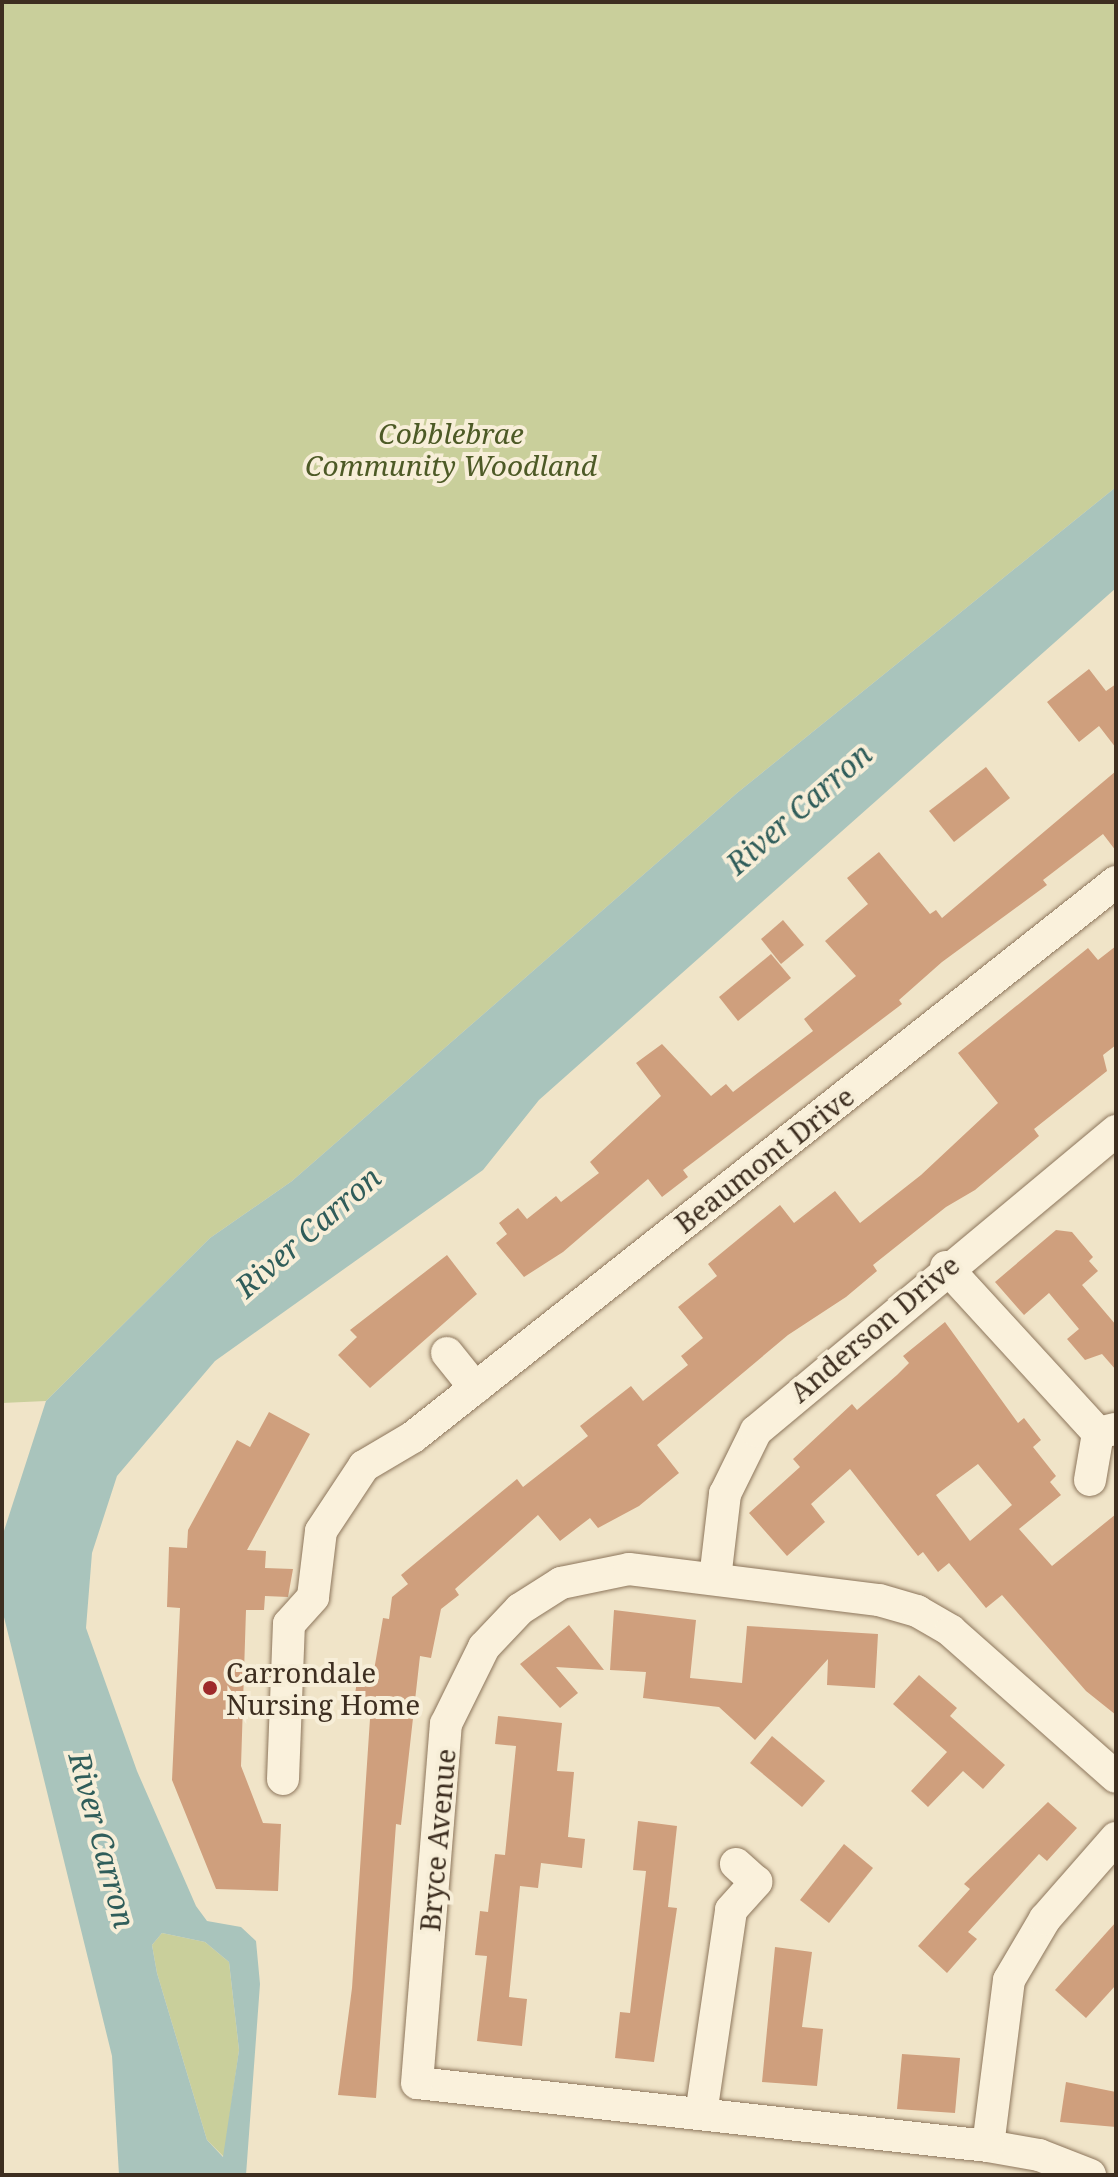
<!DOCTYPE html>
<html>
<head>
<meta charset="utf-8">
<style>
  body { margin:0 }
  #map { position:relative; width:1118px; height:2177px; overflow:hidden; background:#f0e4c8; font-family:"Noto Serif",serif }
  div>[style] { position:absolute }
  .green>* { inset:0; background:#c9cf9b }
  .water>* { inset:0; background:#a9c4bc }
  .building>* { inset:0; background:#cf9f7d }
  .roads { filter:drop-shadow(0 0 2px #8d765c) drop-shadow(0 0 2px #8d765c) }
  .minor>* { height:32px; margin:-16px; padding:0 16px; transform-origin:16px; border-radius:16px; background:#faf1dc }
  .dots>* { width:22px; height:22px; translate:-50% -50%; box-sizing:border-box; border:4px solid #f7eed8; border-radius:50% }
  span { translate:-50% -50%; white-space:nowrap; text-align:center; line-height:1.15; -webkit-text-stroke:8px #f7eed8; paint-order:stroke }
  .park-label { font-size:28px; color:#4d5a26; font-style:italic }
  .street-label { font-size:28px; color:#3d2e20 }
  .poi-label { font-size:28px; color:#3d2e20 }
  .left { translate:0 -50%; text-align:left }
  .water-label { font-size:30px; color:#2f5d5a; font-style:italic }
  .frame { position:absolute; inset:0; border:4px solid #3d2e20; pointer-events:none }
</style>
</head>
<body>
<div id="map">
  <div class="green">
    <i style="clip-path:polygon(2px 2px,1116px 2px,1116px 487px,737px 793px,292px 1181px,210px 1238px,46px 1401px,2px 1403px)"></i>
    <i style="clip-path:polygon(162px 1933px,205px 1942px,229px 1962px,239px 2050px,224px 2157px,207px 2140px,157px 1973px,152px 1945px)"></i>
  </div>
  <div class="water">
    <i style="clip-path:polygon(evenodd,1116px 487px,1116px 588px,539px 1100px,483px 1170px,215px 1361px,117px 1476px,92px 1553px,86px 1628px,137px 1771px,196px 1906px,207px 1921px,241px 1927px,256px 1941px,260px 1984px,246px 2175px,119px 2175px,112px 2056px,2px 1609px,2px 1537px,46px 1401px,210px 1238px,292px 1181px,737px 793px,1116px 487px,162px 1933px,205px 1942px,229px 1962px,239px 2050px,223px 2157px,207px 2140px,157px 1973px,152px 1945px,162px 1933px)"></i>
  </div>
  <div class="building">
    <i style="clip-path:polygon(1089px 669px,1106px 691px,1116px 684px,1116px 748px,1099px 726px,1079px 742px,1047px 702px)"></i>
    <i style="clip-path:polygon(986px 767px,1010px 798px,954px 842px,929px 811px)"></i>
    <i style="clip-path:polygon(1116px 771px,1116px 851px,1103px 834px,1043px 880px,1047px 885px,942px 962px,899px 1000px,902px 1004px,683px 1170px,688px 1177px,662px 1197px,648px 1179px,563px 1252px,524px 1277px,496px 1243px,507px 1234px,499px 1223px,518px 1208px,527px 1219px,556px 1196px,561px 1202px,599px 1173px,590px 1162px,661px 1096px,636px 1063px,662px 1044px,711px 1096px,726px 1084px,733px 1092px,813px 1031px,804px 1019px,856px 976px,825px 941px,868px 904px,847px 878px,879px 852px,930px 914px,936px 910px,942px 918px)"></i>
    <i style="clip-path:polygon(783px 920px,804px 945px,781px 964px,761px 939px)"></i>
    <i style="clip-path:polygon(1116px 946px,1116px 1045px,1103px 1055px,1107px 1071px,1034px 1129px,1039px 1136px,975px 1190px,946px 1207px,873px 1265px,877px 1271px,846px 1297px,788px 1335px,657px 1445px,679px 1473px,639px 1506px,598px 1528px,590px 1518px,560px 1541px,538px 1515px,455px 1589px,459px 1595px,441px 1609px,431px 1658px,420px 1656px,401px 1825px,396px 1824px,376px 2098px,338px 2095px,352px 1988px,371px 1704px,354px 1702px,357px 1680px,372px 1682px,383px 1618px,389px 1619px,392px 1597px,408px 1584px,401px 1575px,517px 1479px,523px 1487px,588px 1436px,580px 1426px,631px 1386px,643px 1401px,688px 1365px,681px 1356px,703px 1338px,678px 1307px,717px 1276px,708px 1264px,780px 1205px,794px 1223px,835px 1191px,860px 1223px,921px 1175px,998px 1103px,958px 1053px,1088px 948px,1098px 960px)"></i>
    <i style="clip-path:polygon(771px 954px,791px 978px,738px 1021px,719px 997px)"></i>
    <i style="clip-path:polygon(1056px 1230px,1072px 1232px,1093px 1257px,1089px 1261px,1098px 1271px,1082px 1285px,1116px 1325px,1116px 1370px,1102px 1354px,1085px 1360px,1067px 1339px,1079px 1329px,1049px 1293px,1024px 1315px,995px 1282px)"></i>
    <i style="clip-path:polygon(447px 1255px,477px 1294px,370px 1388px,338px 1355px,357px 1337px,350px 1330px)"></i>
    <i style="clip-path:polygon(evenodd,945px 1322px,1018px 1423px,1024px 1418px,1041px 1440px,1033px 1447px,1056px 1476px,1050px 1482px,1061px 1495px,1019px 1529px,1052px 1566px,1116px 1514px,1116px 1715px,1086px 1691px,1002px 1595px,986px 1608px,949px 1563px,938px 1572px,923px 1552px,918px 1556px,850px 1469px,811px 1504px,825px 1522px,787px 1556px,749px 1513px,800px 1467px,793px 1459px,852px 1404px,857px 1410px,897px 1375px,909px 1363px,903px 1356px,945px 1322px,978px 1464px,1012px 1505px,970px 1541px,936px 1495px,978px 1464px)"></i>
    <i style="clip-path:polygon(269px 1412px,310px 1434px,247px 1550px,266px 1551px,265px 1568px,293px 1569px,288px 1597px,265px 1596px,264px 1610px,246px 1610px,241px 1766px,263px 1823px,281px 1824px,278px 1891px,216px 1889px,172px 1780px,180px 1608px,167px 1607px,169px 1547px,187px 1548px,188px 1530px,237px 1440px,250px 1447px)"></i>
    <i style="clip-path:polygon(614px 1610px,696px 1620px,690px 1678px,742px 1683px,747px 1626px,878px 1634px,875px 1688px,827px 1685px,828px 1659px,755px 1740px,719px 1707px,643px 1698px,646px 1672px,610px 1670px)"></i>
    <i style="clip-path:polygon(569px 1625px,604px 1670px,556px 1667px,578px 1693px,560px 1708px,520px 1664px)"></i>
    <i style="clip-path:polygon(919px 1675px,957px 1708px,950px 1716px,1005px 1765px,983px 1789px,963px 1771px,928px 1807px,911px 1791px,947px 1752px,893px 1704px)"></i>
    <i style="clip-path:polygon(498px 1716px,562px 1723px,557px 1771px,574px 1772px,568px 1837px,585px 1839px,582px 1868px,541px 1863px,538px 1888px,520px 1886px,509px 1997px,527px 1999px,522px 2046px,477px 2041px,487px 1956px,475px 1955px,480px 1911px,488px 1912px,495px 1854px,505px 1855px,516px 1746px,495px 1744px)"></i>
    <i style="clip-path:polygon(772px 1736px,825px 1781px,802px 1807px,750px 1763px)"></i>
    <i style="clip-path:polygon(1048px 1802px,1077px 1828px,1047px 1861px,1039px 1854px,968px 1932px,977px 1939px,947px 1973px,918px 1946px,970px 1889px,964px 1884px)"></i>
    <i style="clip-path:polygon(638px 1821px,677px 1826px,668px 1907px,677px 1908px,654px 2062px,615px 2058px,620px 2012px,630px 2013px,646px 1871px,633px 1870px)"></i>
    <i style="clip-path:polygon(844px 1844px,873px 1868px,829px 1923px,800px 1900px)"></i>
    <i style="clip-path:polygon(1116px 1922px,1116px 1985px,1086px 2018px,1055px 1990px)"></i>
    <i style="clip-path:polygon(775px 1947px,812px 1952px,802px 2027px,823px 2029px,817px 2086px,762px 2082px)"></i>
    <i style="clip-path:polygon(902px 2054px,960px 2058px,955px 2113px,897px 2109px)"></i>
    <i style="clip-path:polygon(1066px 2082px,1116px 2092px,1116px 2127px,1060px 2122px)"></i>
  </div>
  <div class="roads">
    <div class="minor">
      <i style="left:946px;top:1267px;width:225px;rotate:47.5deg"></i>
      <i style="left:447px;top:1353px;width:45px;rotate:51.3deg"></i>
      <i style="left:1090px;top:1480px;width:48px;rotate:-80.3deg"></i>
      <i style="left:1098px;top:1433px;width:18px;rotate:-13deg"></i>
      <i style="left:715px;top:1579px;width:86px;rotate:-83.3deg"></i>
      <i style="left:725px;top:1494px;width:70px;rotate:-63.8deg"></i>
      <i style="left:756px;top:1431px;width:469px;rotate:-39.8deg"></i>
      <i style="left:283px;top:1779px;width:155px;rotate:-87.8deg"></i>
      <i style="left:289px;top:1624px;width:36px;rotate:-48deg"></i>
      <i style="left:313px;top:1597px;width:66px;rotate:-83.1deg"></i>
      <i style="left:321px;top:1531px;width:78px;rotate:-56.5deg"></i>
      <i style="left:364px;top:1466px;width:57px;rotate:-30.6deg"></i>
      <i style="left:413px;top:1437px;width:896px;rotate:-38.29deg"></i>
      <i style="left:701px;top:2114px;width:206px;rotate:-81.6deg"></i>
      <i style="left:731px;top:1910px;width:38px;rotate:-48deg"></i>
      <i style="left:756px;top:1882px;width:27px;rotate:-138deg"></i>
      <i style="left:988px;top:2146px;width:167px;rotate:-82.8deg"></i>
      <i style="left:1009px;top:1980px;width:71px;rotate:-59.5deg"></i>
      <i style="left:1045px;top:1919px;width:108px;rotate:-48.8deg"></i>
      <i style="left:1090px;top:2175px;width:55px;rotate:-158.6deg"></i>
      <i style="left:1039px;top:2155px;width:52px;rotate:-170deg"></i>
      <i style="left:988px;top:2146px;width:574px;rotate:-173.7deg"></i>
      <i style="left:417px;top:2083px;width:360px;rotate:-85.4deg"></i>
      <i style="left:446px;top:1724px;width:86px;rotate:-63.7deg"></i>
      <i style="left:484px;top:1647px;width:52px;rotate:-46.5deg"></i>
      <i style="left:520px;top:1609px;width:49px;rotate:-32.4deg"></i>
      <i style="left:561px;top:1583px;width:69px;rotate:-11.6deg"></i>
      <i style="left:629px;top:1569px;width:252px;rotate:7.1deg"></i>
      <i style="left:879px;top:1600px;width:40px;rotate:16deg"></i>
      <i style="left:917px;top:1611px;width:39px;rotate:30deg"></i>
      <i style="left:951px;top:1631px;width:220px;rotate:41.5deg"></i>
    </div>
  </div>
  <div class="dots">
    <i style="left:210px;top:1688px;background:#9e2a2b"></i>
  </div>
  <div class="park-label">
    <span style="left:451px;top:449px">Cobblebrae<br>Community Woodland</span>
  </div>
  <div class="street-label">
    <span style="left:764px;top:1159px;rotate:-38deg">Beaumont Drive</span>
    <span style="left:874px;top:1328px;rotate:-40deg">Anderson Drive</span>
    <span style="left:437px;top:1840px;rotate:-85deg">Bryce Avenue</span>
  </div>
  <div class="poi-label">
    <span class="left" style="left:226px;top:1688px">Carrondale<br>Nursing Home</span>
  </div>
  <div class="water-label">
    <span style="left:799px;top:809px;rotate:-41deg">River Carron</span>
    <span style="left:308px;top:1232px;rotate:-41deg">River Carron</span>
    <span style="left:102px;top:1840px;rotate:75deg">River Carron</span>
  </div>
  <div class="frame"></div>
</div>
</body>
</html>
